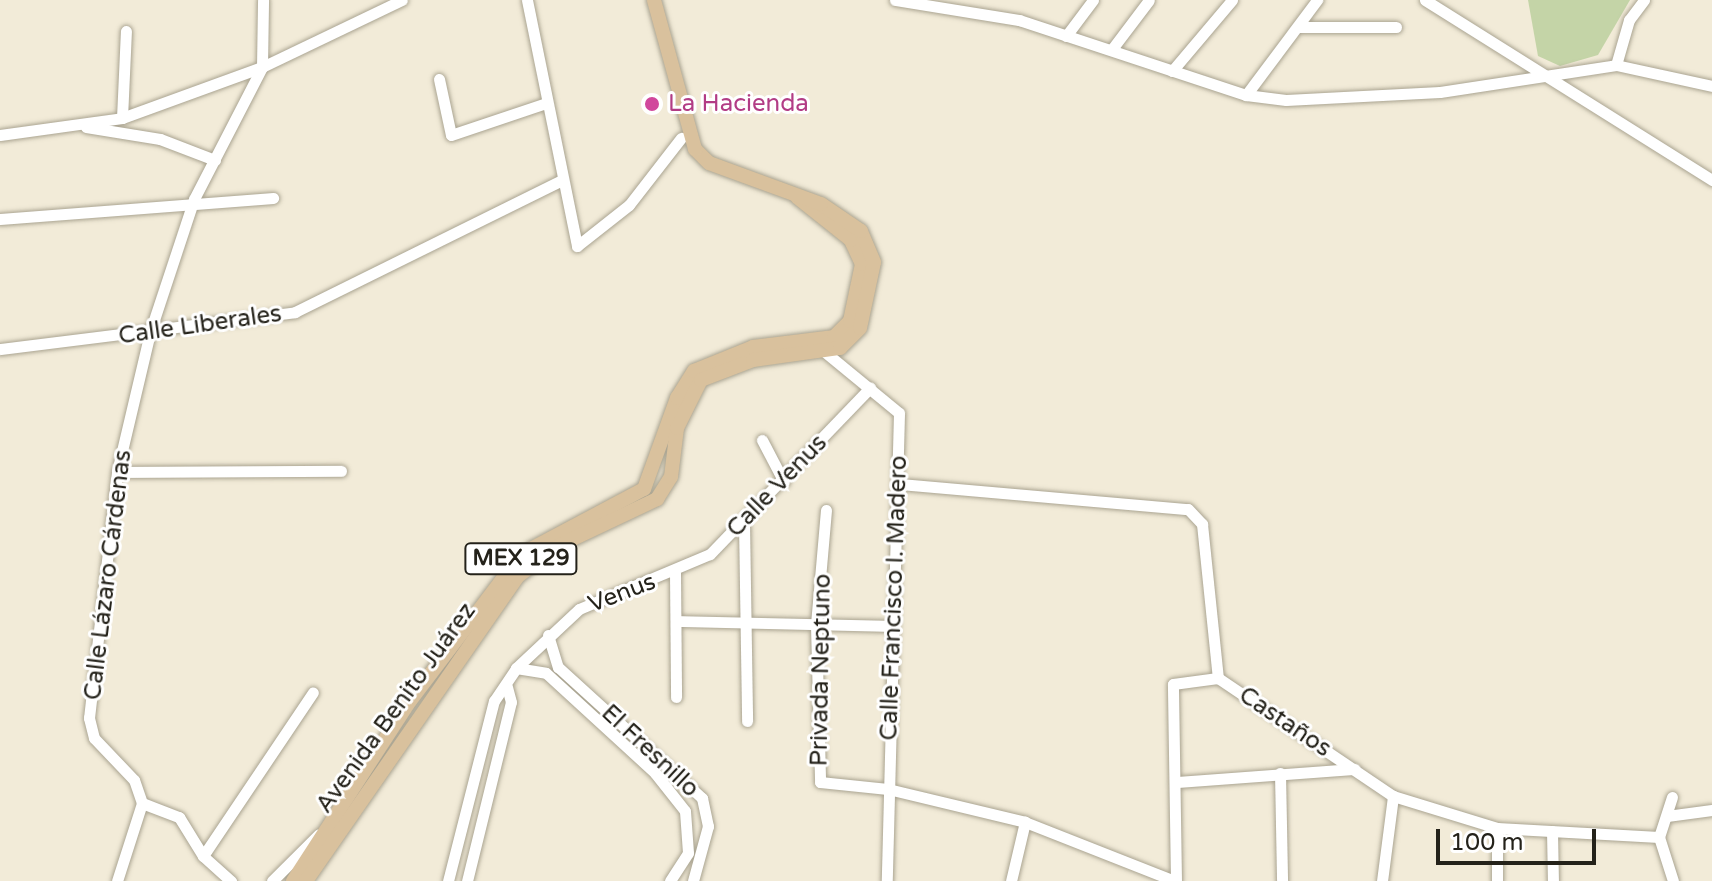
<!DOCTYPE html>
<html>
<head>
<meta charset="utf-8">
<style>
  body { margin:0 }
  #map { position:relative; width:1712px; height:881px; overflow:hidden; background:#f2ebd8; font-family:"Varela Round",sans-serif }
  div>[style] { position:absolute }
  .green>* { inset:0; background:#c4d4a7 }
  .roads { filter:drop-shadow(0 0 2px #aaa491) drop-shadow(0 0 2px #aaa491) }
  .minor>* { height:11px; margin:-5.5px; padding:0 5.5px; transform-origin:5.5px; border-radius:5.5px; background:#fff }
  .major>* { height:14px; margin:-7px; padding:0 7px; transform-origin:7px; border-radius:7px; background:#d9c19d }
  .dots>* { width:22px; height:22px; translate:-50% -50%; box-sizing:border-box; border:4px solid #fff; border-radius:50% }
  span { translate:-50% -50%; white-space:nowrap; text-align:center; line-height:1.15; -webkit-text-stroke:6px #fff; paint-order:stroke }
  .shield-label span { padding:2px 6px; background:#fff; border:2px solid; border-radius:6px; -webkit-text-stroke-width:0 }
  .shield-label { font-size:22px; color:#24221a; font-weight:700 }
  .hotel-label { font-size:24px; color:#b23c85 }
  .left { translate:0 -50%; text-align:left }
  .street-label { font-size:24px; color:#24221a }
  .scale { position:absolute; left:1436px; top:829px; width:160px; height:36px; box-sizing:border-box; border:4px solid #24221a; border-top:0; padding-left:10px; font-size:24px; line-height:28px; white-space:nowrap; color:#24221a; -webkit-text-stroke:6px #fff; paint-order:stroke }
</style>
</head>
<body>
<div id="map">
  <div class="green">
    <i style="clip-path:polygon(1528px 0,1630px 0,1598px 55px,1560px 66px,1538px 56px)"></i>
  </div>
  <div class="roads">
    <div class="minor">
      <i style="left:527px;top:0;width:251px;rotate:78.5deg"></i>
      <i style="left:577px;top:246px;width:66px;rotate:-38.3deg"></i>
      <i style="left:629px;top:205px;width:85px;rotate:-52.2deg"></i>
      <i style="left:895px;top:0;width:126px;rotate:9.2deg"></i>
      <i style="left:1019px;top:20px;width:239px;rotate:18.3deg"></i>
      <i style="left:1246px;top:95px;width:40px;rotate:7.1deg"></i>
      <i style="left:1286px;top:100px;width:154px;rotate:-3deg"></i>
      <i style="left:1440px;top:92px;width:178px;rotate:-8.7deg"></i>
      <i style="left:1616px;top:65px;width:47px;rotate:-73.9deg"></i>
      <i style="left:1629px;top:20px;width:25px;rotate:-53deg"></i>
      <i style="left:1425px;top:0;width:339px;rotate:32.1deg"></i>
      <i style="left:1298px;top:27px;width:98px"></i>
      <i style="left:1066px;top:36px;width:45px;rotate:-53.1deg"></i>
      <i style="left:1112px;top:49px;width:61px;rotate:-52.9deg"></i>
      <i style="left:1616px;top:65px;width:98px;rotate:12.3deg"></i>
      <i style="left:1172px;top:71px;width:93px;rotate:-49.8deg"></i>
      <i style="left:439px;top:79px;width:57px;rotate:77.9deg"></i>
      <i style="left:451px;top:135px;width:100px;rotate:-18.6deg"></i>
      <i style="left:1246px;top:95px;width:119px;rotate:-53.2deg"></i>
      <i style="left:122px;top:118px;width:87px;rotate:-87.4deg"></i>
      <i style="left:86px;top:127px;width:75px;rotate:9.2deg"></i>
      <i style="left:160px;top:139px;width:59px;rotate:20.9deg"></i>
      <i style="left:0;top:135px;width:123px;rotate:-7.9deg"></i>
      <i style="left:122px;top:118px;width:149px;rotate:-20deg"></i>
      <i style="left:262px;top:67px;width:155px;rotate:-25.6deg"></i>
      <i style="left:0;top:219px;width:274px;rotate:-4.4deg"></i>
      <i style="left:820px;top:348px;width:102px;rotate:39.4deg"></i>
      <i style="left:899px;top:413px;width:468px;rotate:91.5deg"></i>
      <i style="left:0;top:349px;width:297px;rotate:-7.1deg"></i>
      <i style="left:295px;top:312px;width:298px;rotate:-26.3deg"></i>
      <i style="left:762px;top:440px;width:47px;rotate:62.4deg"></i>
      <i style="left:117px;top:472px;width:224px;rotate:-0.3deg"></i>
      <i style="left:900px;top:484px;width:289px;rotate:5deg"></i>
      <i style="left:1188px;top:509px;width:21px;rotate:47deg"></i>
      <i style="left:1202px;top:524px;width:155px;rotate:84.1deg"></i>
      <i style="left:826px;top:510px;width:115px;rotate:95deg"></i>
      <i style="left:816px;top:625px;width:157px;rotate:88.5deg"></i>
      <i style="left:820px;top:782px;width:68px;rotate:5.9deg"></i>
      <i style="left:888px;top:789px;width:141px;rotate:13.5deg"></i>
      <i style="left:1025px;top:822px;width:161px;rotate:21.5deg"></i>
      <i style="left:744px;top:522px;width:199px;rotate:89.1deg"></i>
      <i style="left:675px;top:573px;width:124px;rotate:89.5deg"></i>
      <i style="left:677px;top:621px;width:213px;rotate:1.3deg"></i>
      <i style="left:548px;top:635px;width:34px;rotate:73deg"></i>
      <i style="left:558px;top:667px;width:195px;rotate:42.3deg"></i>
      <i style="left:702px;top:798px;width:29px;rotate:78deg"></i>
      <i style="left:708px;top:826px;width:57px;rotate:105.3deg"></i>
      <i style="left:516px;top:668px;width:30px;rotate:9deg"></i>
      <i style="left:546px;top:673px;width:148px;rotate:42.5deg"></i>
      <i style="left:655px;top:773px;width:48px;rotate:51.7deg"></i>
      <i style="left:685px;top:811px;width:42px;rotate:85.9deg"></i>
      <i style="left:688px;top:853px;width:33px;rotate:123deg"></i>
      <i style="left:1218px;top:678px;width:211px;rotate:34deg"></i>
      <i style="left:1393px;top:796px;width:109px;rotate:17.1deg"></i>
      <i style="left:1497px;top:828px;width:162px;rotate:3.2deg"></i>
      <i style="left:1280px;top:773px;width:108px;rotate:88.9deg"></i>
      <i style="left:1176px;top:782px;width:179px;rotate:-4.2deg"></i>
      <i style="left:142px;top:803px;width:24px;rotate:-109deg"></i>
      <i style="left:134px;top:780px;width:58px;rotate:-133.6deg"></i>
      <i style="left:94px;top:738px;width:21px;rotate:-104deg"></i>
      <i style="left:89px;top:718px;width:248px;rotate:-83.5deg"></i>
      <i style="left:117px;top:472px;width:144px;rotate:-76.7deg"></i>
      <i style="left:150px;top:332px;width:140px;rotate:-71.7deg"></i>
      <i style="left:194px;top:199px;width:148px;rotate:-62.7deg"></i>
      <i style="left:262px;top:67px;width:67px;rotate:-89.1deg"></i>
      <i style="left:142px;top:803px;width:40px;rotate:21deg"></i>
      <i style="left:179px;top:817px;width:46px;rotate:58.4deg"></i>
      <i style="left:203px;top:856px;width:38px;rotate:42deg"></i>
      <i style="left:1667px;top:816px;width:45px;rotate:-7.6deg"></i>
      <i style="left:1497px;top:828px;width:53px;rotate:90deg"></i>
      <i style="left:1552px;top:831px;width:50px;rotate:88.9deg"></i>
      <i style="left:1659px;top:837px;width:46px;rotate:72.3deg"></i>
      <i style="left:1659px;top:837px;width:42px;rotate:-72deg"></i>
      <i style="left:203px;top:856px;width:197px;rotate:-56.1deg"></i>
      <i style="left:117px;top:881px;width:82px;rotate:-72.2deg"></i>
      <i style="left:272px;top:881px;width:66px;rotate:-45deg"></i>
      <i style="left:448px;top:881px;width:186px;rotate:-75.7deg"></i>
      <i style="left:494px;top:701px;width:40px;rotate:-56deg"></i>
      <i style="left:516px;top:668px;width:86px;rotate:-43.1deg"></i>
      <i style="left:579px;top:609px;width:142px;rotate:-22.8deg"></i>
      <i style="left:710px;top:554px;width:231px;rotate:-46.1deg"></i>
      <i style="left:467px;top:881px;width:184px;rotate:-76.2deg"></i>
      <i style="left:511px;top:702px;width:16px;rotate:-105deg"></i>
      <i style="left:1011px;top:881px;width:61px;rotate:-76.7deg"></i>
      <i style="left:1176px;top:881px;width:197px;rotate:-90.9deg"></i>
      <i style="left:1173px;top:684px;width:45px;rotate:-7.6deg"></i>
      <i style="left:1382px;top:881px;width:86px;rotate:-82.6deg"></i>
    </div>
    <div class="major">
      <i style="left:293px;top:881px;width:215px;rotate:-57deg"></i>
      <i style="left:410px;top:701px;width:162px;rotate:-52.8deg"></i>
      <i style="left:508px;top:572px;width:33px;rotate:-45deg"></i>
      <i style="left:531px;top:549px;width:128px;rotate:-28deg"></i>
      <i style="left:644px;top:489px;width:97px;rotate:-70.1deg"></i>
      <i style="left:677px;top:398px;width:32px;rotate:-58deg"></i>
      <i style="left:694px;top:371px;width:64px;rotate:-22.1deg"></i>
      <i style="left:753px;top:347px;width:82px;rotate:-7deg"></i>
      <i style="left:834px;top:337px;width:23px;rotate:-45deg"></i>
      <i style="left:850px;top:321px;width:58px;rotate:-78.1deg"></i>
      <i style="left:862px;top:264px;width:26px;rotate:-115deg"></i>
      <i style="left:851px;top:240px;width:69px;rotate:-141.5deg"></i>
      <i style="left:306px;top:881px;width:370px;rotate:-55.2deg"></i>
      <i style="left:517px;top:577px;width:51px;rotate:-37.1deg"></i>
      <i style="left:558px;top:546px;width:110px;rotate:-25.4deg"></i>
      <i style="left:657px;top:499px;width:26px;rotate:-58deg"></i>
      <i style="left:671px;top:477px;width:49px;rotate:-83deg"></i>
      <i style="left:677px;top:428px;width:54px;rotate:-63.4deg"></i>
      <i style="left:701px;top:380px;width:56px;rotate:-21deg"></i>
      <i style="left:753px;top:360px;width:88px;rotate:-7.9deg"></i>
      <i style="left:840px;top:348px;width:28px;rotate:-45deg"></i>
      <i style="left:860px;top:328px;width:67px;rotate:-78deg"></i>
      <i style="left:874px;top:262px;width:34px;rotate:-113deg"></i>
      <i style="left:861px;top:231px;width:48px;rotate:-146deg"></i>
      <i style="left:821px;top:204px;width:119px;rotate:-159.9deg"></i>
      <i style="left:709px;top:163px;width:20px;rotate:-135deg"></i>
      <i style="left:695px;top:149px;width:155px;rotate:-105.4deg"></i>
    </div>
  </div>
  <div class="dots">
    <i style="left:652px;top:104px;background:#d1479c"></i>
  </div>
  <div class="shield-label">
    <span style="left:521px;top:559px">MEX 129</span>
  </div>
  <div class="hotel-label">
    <span class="left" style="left:668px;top:104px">La Hacienda</span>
  </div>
  <div class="street-label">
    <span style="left:200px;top:325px;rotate:-8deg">Calle Liberales</span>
    <span style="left:777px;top:486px;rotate:-46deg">Calle Venus</span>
    <span style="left:108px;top:575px;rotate:-83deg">Calle Lázaro Cárdenas</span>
    <span style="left:622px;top:593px;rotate:-21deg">Venus</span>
    <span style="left:894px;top:598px;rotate:-88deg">Calle Francisco I. Madero</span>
    <span style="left:821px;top:670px;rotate:-89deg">Privada Neptuno</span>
    <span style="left:396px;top:708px;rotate:-54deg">Avenida Benito Juárez</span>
    <span style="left:1285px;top:722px;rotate:34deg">Castaños</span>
    <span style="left:650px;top:751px;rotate:43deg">El Fresnillo</span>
  </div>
  <div class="scale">100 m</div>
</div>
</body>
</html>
